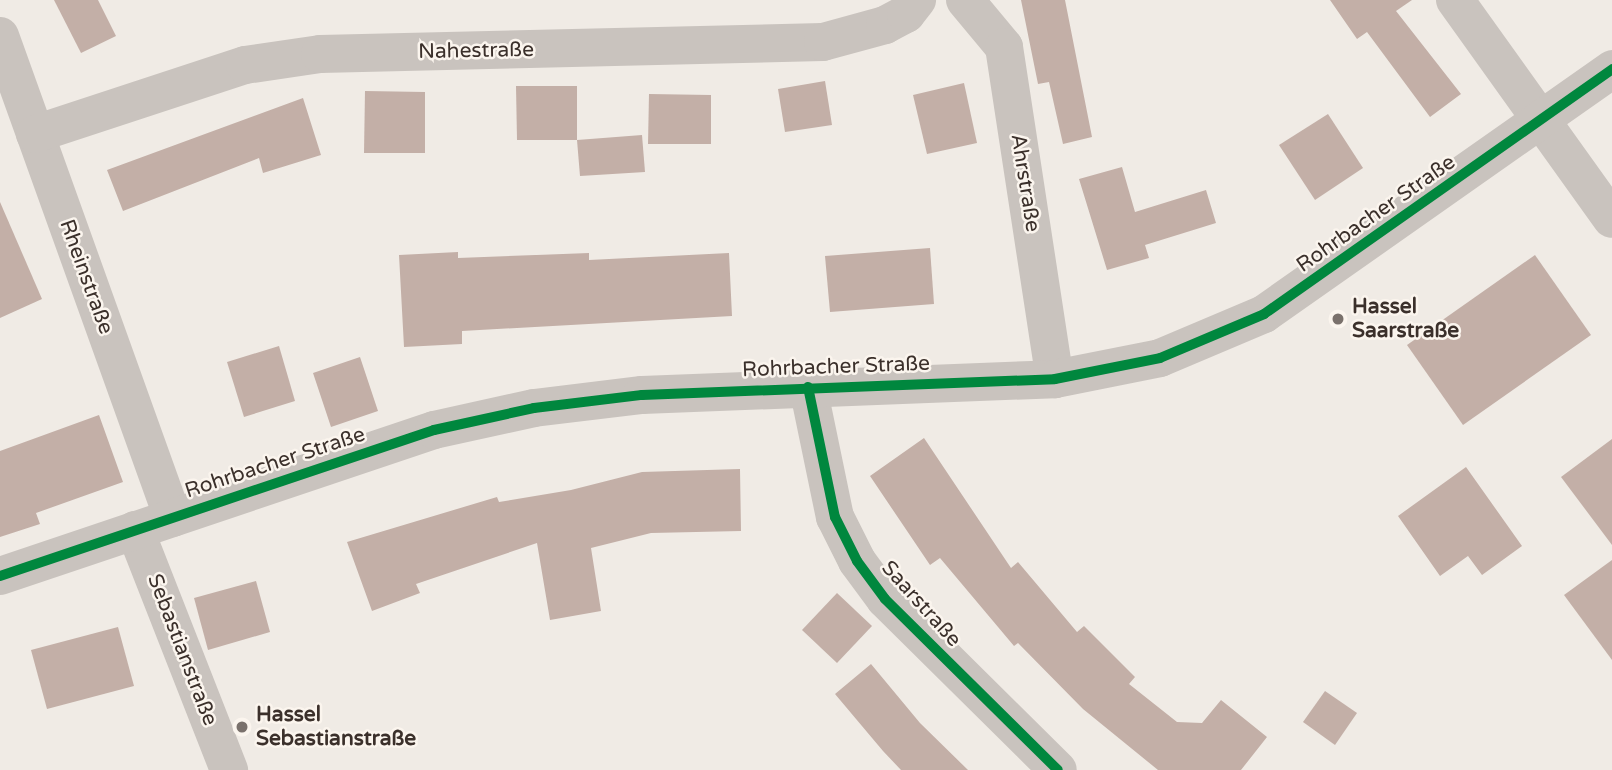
<!DOCTYPE html>
<html>
<head>
<meta charset="utf-8">
<style>
  body { margin:0 }
  #map { position:relative; width:1612px; height:770px; overflow:hidden; background:#f0ebe5; font-family:"Varela Round",sans-serif }
  div>[style] { position:absolute }
  .building>* { inset:0; background:#c3afa7 }
  .minor>* { height:38px; margin:-19px; padding:0 19px; transform-origin:19px; border-radius:19px; background:#c9c3be }
  .cycleway>* { height:10px; margin:-5px; padding:0 5px; transform-origin:5px; border-radius:5px; background:#00873e }
  .dots>* { width:19px; height:19px; translate:-50% -50%; box-sizing:border-box; border:4px solid #fbf5ee; border-radius:50% }
  span { translate:-50% -50%; white-space:nowrap; text-align:center; line-height:1.15; -webkit-text-stroke:5px #fbf5ee; paint-order:stroke }
  .street-label { font-size:21px; color:#3b302b }
  .poi-label { font-size:21px; color:#3b302b; font-weight:700 }
  .left { translate:0 -50%; text-align:left }
</style>
</head>
<body>
<div id="map">
  <div class="building">
    <i style="clip-path:polygon(54px 0,98px 0,116px 36px,81px 53px)"></i>
    <i style="clip-path:polygon(1021px 0,1065px 0,1092px 137px,1063px 144px,1049px 82px,1038px 84px)"></i>
    <i style="clip-path:polygon(1330px 0,1412px 0,1396px 11px,1461px 94px,1430px 117px,1367px 32px,1357px 39px)"></i>
    <i style="clip-path:polygon(825px 81px,832px 125px,785px 132px,778px 89px)"></i>
    <i style="clip-path:polygon(964px 83px,977px 143px,927px 154px,913px 95px)"></i>
    <i style="clip-path:polygon(516px 86px,577px 86px,577px 140px,517px 140px)"></i>
    <i style="clip-path:polygon(365px 91px,425px 92px,425px 153px,364px 153px)"></i>
    <i style="clip-path:polygon(649px 94px,711px 95px,711px 144px,648px 144px)"></i>
    <i style="clip-path:polygon(303px 98px,321px 155px,263px 173px,259px 158px,123px 211px,107px 170px)"></i>
    <i style="clip-path:polygon(1328px 114px,1363px 168px,1315px 200px,1279px 145px)"></i>
    <i style="clip-path:polygon(642px 135px,645px 172px,580px 176px,577px 140px)"></i>
    <i style="clip-path:polygon(1122px 167px,1135px 212px,1206px 190px,1216px 223px,1145px 245px,1149px 258px,1107px 270px,1079px 179px)"></i>
    <i style="clip-path:polygon(0 202px,42px 299px,0 318px)"></i>
    <i style="clip-path:polygon(930px 248px,934px 304px,830px 312px,825px 256px)"></i>
    <i style="clip-path:polygon(458px 252px,458px 258px,589px 253px,589px 260px,729px 253px,732px 316px,462px 331px,462px 344px,404px 347px,399px 255px)"></i>
    <i style="clip-path:polygon(1535px 255px,1591px 335px,1463px 425px,1407px 345px)"></i>
    <i style="clip-path:polygon(279px 346px,295px 401px,244px 417px,227px 362px)"></i>
    <i style="clip-path:polygon(360px 357px,378px 411px,331px 427px,313px 373px)"></i>
    <i style="clip-path:polygon(99px 415px,123px 482px,36px 513px,40px 524px,0 537px,0 451px)"></i>
    <i style="clip-path:polygon(924px 438px,1011px 568px,1018px 562px,1077px 632px,1084px 626px,1135px 677px,1129px 684px,1177px 722px,1202px 723px,1221px 700px,1267px 737px,1241px 770px,1158px 770px,1083px 709px,1018px 643px,1014px 646px,940px 558px,930px 565px,870px 476px)"></i>
    <i style="clip-path:polygon(1612px 439px,1612px 545px,1561px 477px)"></i>
    <i style="clip-path:polygon(1466px 467px,1522px 546px,1482px 575px,1468px 556px,1440px 576px,1398px 516px)"></i>
    <i style="clip-path:polygon(740px 469px,741px 531px,651px 533px,591px 548px,601px 611px,550px 620px,537px 543px,416px 584px,420px 593px,372px 611px,347px 542px,497px 497px,499px 502px,571px 490px,642px 472px)"></i>
    <i style="clip-path:polygon(1612px 560px,1612px 660px,1564px 595px)"></i>
    <i style="clip-path:polygon(256px 581px,270px 632px,208px 650px,194px 598px)"></i>
    <i style="clip-path:polygon(837px 593px,872px 626px,837px 663px,802px 630px)"></i>
    <i style="clip-path:polygon(118px 627px,134px 686px,47px 709px,31px 650px)"></i>
    <i style="clip-path:polygon(871px 664px,920px 723px,968px 770px,901px 770px,883px 751px,835px 694px)"></i>
    <i style="clip-path:polygon(1325px 691px,1357px 713px,1335px 745px,1303px 722px)"></i>
  </div>
  <div class="minor">
    <i style="left:965px;top:0;width:61px;rotate:50.3deg"></i>
    <i style="left:1004px;top:47px;width:336px;rotate:81.3deg"></i>
    <i style="left:1455px;top:0;width:269px;rotate:54.4deg"></i>
    <i style="left:0;top:36px;width:512px;rotate:70.26deg"></i>
    <i style="left:35px;top:134px;width:221px;rotate:-18.2deg"></i>
    <i style="left:245px;top:65px;width:76px;rotate:-8.3deg"></i>
    <i style="left:320px;top:54px;width:503px;rotate:-1.37deg"></i>
    <i style="left:823px;top:42px;width:64px;rotate:-15.3deg"></i>
    <i style="left:885px;top:25px;width:24px;rotate:-28deg"></i>
    <i style="left:906px;top:14px;width:18px;rotate:-52deg"></i>
    <i style="left:808px;top:387px;width:133px;rotate:78.3deg"></i>
    <i style="left:835px;top:517px;width:49px;rotate:63.4deg"></i>
    <i style="left:857px;top:561px;width:47px;rotate:53.6deg"></i>
    <i style="left:885px;top:599px;width:243px;rotate:44.7deg"></i>
    <i style="left:135px;top:530px;width:258px;rotate:68.6deg"></i>
    <i style="left:0;top:576px;width:458px;rotate:-18.6deg"></i>
    <i style="left:434px;top:430px;width:102px;rotate:-12.4deg"></i>
    <i style="left:534px;top:408px;width:109px;rotate:-6.9deg"></i>
    <i style="left:642px;top:395px;width:413px;rotate:-2.2deg"></i>
    <i style="left:1055px;top:379px;width:107px;rotate:-11.3deg"></i>
    <i style="left:1160px;top:358px;width:113px;rotate:-22.9deg"></i>
    <i style="left:1264px;top:314px;width:426px;rotate:-35.1deg"></i>
  </div>
  <div class="cycleway">
    <i style="left:808px;top:387px;width:133px;rotate:78.3deg"></i>
    <i style="left:835px;top:517px;width:49px;rotate:63.4deg"></i>
    <i style="left:857px;top:561px;width:47px;rotate:53.6deg"></i>
    <i style="left:885px;top:599px;width:243px;rotate:44.7deg"></i>
    <i style="left:0;top:576px;width:458px;rotate:-18.6deg"></i>
    <i style="left:434px;top:430px;width:102px;rotate:-12.4deg"></i>
    <i style="left:534px;top:408px;width:109px;rotate:-6.9deg"></i>
    <i style="left:642px;top:395px;width:413px;rotate:-2.2deg"></i>
    <i style="left:1055px;top:379px;width:107px;rotate:-11.3deg"></i>
    <i style="left:1160px;top:358px;width:113px;rotate:-22.9deg"></i>
    <i style="left:1264px;top:314px;width:426px;rotate:-35.1deg"></i>
  </div>
  <div class="dots">
    <i style="left:1338px;top:319px;background:#7a716c"></i>
    <i style="left:242px;top:727px;background:#7a716c"></i>
  </div>
  <div class="street-label">
    <span style="left:476px;top:51px;rotate:-1deg">Nahestraße</span>
    <span style="left:1025px;top:183px;rotate:81deg">Ahrstraße</span>
    <span style="left:1376px;top:214px;rotate:-35deg">Rohrbacher Straße</span>
    <span style="left:86px;top:277px;rotate:70deg">Rheinstraße</span>
    <span style="left:836px;top:367px;rotate:-2deg">Rohrbacher Straße</span>
    <span style="left:275px;top:463px;rotate:-18deg">Rohrbacher Straße</span>
    <span style="left:921px;top:604px;rotate:48deg">Saarstraße</span>
    <span style="left:182px;top:650px;rotate:69deg">Sebastianstraße</span>
  </div>
  <div class="poi-label">
    <span class="left" style="left:1352px;top:319px">Hassel<br>Saarstraße</span>
    <span class="left" style="left:256px;top:727px">Hassel<br>Sebastianstraße</span>
  </div>
</div>
</body>
</html>
